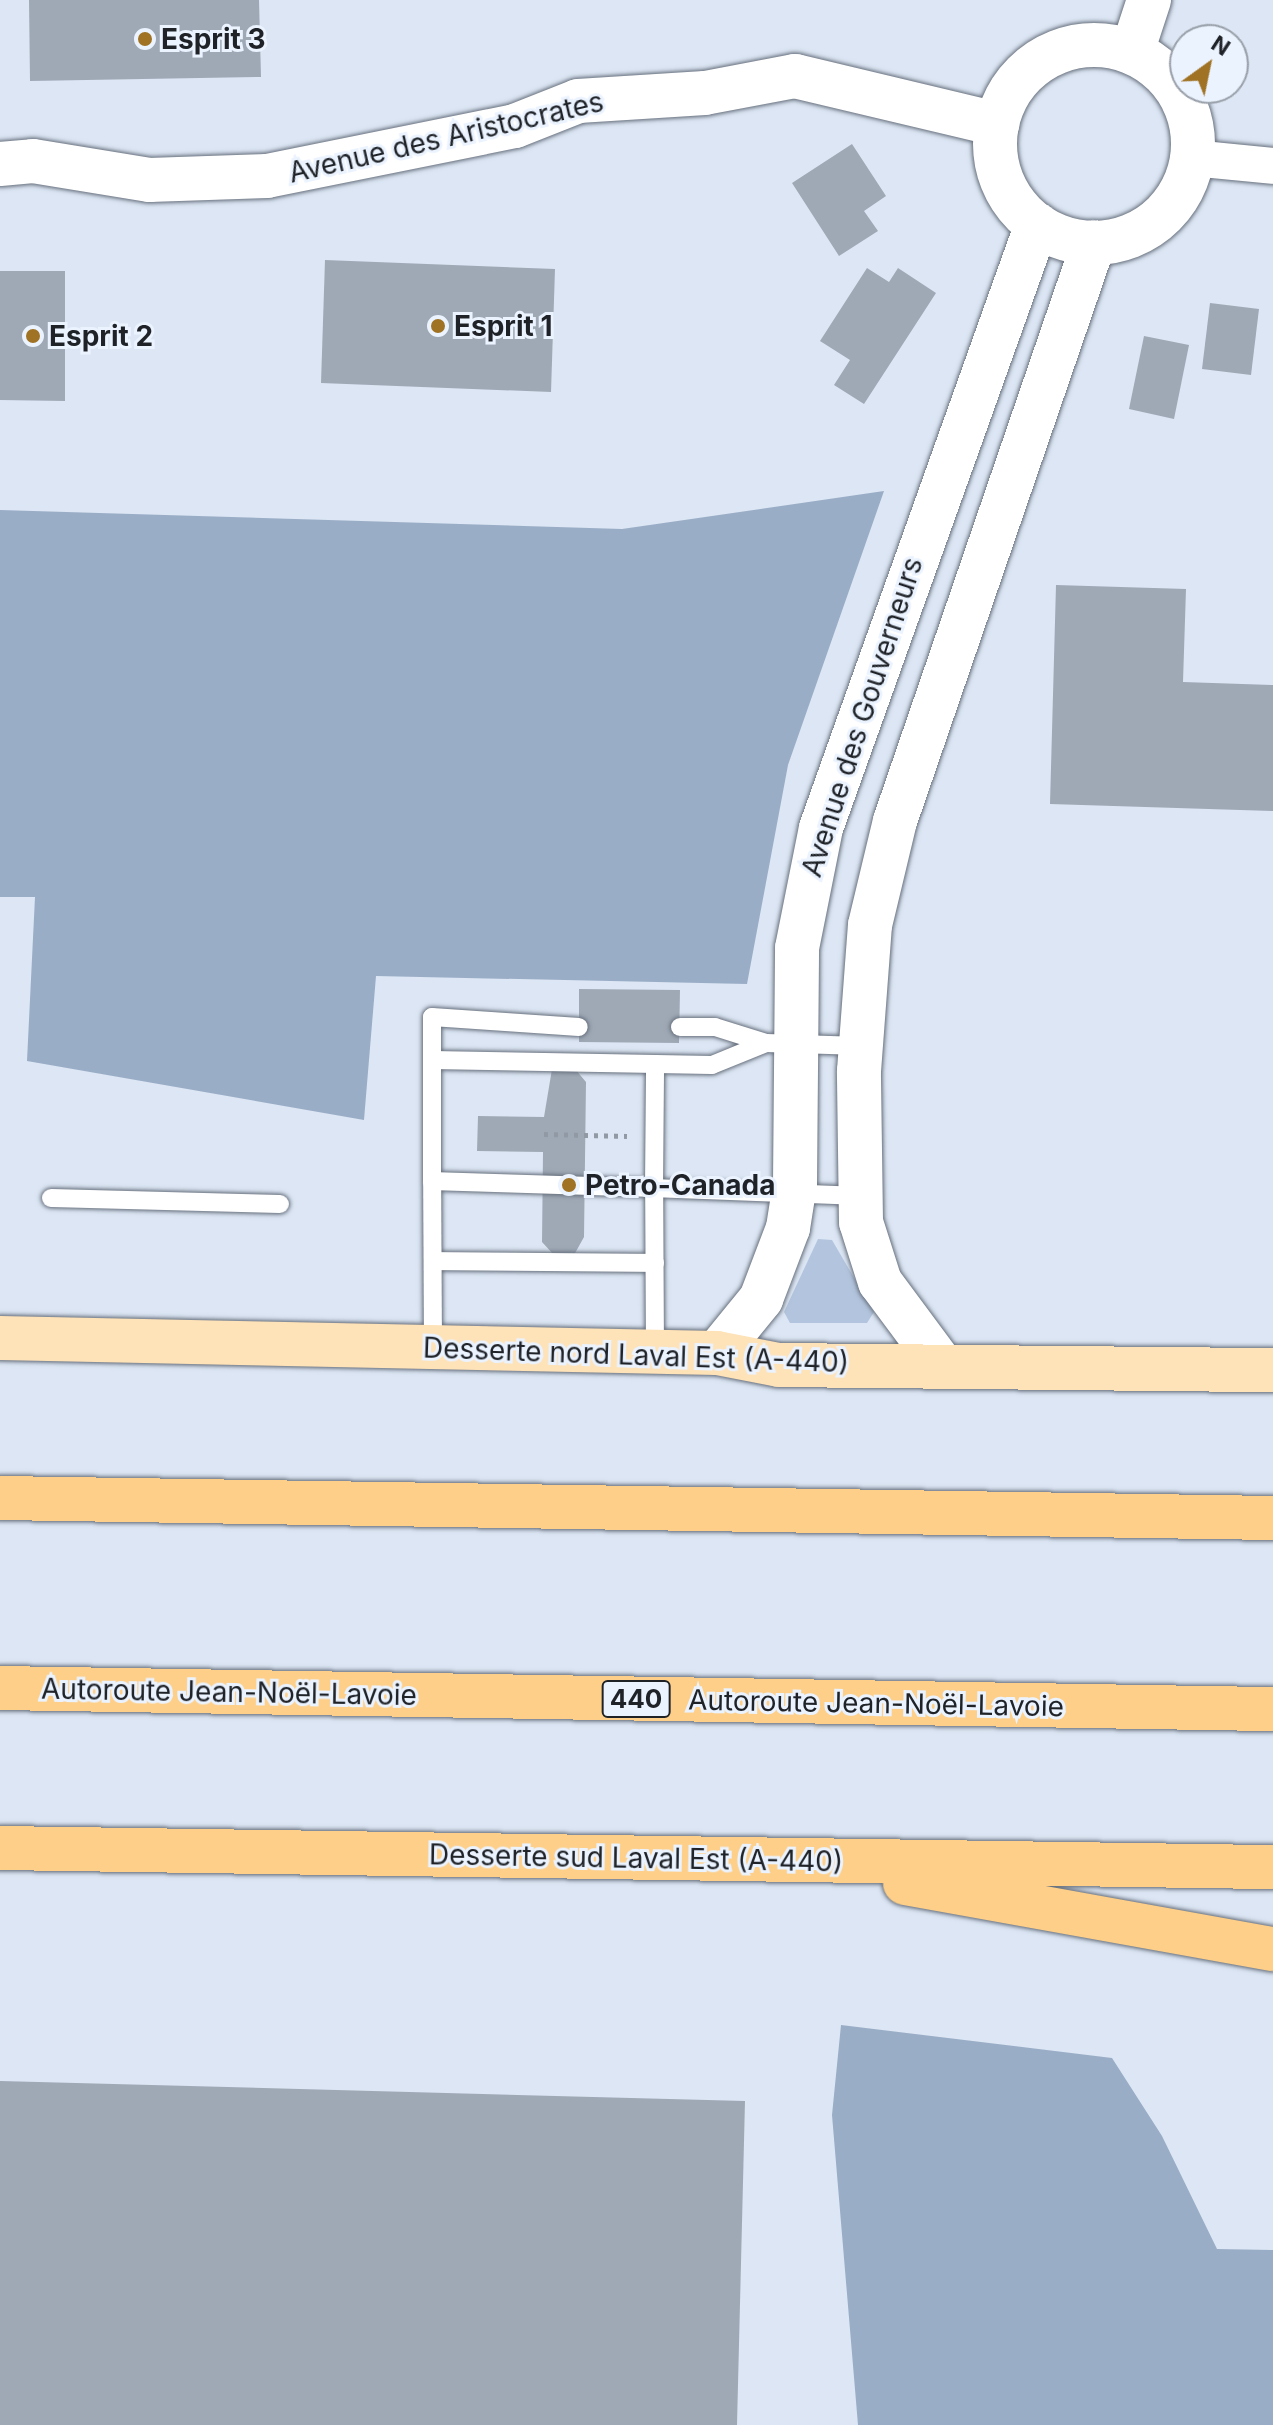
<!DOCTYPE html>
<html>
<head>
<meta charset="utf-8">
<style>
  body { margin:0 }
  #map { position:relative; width:1273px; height:2425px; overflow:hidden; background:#dce6f4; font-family:Inter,sans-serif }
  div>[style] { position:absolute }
  .green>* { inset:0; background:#b3c5de }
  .forest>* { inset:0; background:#9aadc6 }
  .building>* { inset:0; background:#9fa9b6 }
  .path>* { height:5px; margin-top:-2.5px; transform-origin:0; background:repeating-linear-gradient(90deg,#9199a4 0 4px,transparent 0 10px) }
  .roads { filter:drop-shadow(0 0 2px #67707d) drop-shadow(0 0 2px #67707d) }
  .lane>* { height:18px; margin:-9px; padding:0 9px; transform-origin:9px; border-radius:9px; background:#fff }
  .street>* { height:36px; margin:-18px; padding:0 18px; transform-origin:18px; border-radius:18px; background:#fff }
  .secondary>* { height:44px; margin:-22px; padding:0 22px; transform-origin:22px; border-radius:22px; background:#fff }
  .secondary>.ring { margin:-22px; padding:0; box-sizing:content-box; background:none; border:44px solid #fff; border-radius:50% }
  .primary>* { height:44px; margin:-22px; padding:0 22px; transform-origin:22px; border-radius:22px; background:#fee2b8 }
  .highway>* { height:44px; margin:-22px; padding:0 22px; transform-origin:22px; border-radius:22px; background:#fdcf89 }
  .dots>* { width:22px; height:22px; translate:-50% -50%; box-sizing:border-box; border:4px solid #ebf3ff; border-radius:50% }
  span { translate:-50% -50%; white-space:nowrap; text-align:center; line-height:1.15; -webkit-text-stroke:6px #ebf3ff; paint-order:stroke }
  .shield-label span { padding:2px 6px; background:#ebf3ff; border:2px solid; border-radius:6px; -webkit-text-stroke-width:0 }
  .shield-label { font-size:26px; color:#1f2328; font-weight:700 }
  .poi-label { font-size:28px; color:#1f2328; font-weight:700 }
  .left { translate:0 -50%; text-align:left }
  .street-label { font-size:28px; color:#1f2328 }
  .north { position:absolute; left:1169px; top:24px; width:80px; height:80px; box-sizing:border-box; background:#ebf3ff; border:2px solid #99a0a9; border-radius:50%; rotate:33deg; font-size:22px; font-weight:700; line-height:32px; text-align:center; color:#1f2328 }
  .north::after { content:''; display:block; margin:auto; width:28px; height:36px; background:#a07324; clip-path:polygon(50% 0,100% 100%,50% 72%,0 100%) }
</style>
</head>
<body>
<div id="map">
  <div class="green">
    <i style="clip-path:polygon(818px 1239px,832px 1240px,874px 1312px,867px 1323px,790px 1323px,784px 1312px)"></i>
  </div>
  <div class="forest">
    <i style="clip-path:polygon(884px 491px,788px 765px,747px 984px,376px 976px,364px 1120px,27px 1061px,35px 897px,0 897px,0 510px,622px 529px)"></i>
    <i style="clip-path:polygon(841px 2025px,1112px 2058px,1162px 2136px,1217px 2249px,1273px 2250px,1273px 2425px,858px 2425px,832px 2115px)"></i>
  </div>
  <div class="building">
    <i style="clip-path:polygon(29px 0,259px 0,261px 77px,30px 81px)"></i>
    <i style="clip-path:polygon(852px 144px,886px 196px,864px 211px,878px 231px,839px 256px,792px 183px)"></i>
    <i style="clip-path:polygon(325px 260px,555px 269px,551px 392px,321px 383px)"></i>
    <i style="clip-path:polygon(867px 268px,889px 282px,898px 268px,936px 293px,864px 404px,834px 385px,850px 360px,820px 341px)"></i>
    <i style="clip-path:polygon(0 271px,65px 271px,65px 401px,0 400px)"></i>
    <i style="clip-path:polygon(1210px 303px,1259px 309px,1251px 375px,1202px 369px)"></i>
    <i style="clip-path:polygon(1144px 336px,1189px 345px,1174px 419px,1129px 409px)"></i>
    <i style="clip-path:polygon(1056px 585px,1186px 589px,1183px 682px,1273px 685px,1273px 811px,1050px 804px)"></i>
    <i style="clip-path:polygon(579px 989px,680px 990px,679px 1043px,579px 1042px)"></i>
    <i style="clip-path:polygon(552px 1069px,575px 1069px,586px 1082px,584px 1237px,574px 1255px,554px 1255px,542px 1242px,543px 1152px,477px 1151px,478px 1116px,544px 1117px)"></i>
    <i style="clip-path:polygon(0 2081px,745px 2101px,737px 2425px,0 2425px)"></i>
  </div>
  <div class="path">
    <i style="left:544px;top:1134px;width:83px;rotate:1.4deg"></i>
  </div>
  <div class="roads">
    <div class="lane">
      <i style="left:680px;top:1027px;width:35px"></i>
      <i style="left:715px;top:1027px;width:53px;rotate:17.4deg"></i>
      <i style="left:432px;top:1060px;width:43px;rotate:-90deg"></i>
      <i style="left:432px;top:1017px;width:147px;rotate:3.9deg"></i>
      <i style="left:432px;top:1181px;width:121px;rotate:-90deg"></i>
      <i style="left:432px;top:1060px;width:280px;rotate:1deg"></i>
      <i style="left:712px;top:1065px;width:58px;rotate:-22.2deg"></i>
      <i style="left:766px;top:1043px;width:95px;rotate:1.8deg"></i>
      <i style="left:51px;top:1198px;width:229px;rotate:1.5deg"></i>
      <i style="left:433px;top:1261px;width:222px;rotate:0.5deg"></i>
      <i style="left:433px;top:1347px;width:166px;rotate:-90.3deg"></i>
      <i style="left:432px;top:1181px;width:222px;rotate:1.8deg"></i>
      <i style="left:654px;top:1188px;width:124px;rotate:-89.5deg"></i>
      <i style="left:655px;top:1352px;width:164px;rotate:-90.3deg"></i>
      <i style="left:654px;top:1188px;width:205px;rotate:2.2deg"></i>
    </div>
    <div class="street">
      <i style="left:1192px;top:158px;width:81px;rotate:5.6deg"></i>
    </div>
    <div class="secondary">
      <i class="ring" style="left:995px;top:45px;width:154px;height:154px"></i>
      <i style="left:1132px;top:52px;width:55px;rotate:-71.9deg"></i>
      <i style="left:0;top:164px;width:33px;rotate:-5deg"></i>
      <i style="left:33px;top:161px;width:118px;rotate:9.3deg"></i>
      <i style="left:149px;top:180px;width:118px;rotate:-1.9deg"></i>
      <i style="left:267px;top:176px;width:253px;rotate:-11.4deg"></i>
      <i style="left:515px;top:126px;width:68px;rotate:-21.6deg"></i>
      <i style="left:578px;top:101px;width:127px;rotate:-3.6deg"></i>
      <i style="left:705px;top:93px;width:92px;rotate:-10.7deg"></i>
      <i style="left:795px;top:76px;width:208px;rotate:13.4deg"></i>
      <i style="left:717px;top:1353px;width:70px;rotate:-50.8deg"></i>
      <i style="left:761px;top:1299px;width:76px;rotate:-69.2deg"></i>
      <i style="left:788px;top:1228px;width:45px;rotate:-81deg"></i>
      <i style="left:795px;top:1184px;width:236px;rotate:-89.5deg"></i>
      <i style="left:797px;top:948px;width:122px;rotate:-78.7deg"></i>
      <i style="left:821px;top:828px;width:641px;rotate:-70.32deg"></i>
      <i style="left:941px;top:1364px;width:102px;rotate:-126.6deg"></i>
      <i style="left:880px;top:1282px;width:63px;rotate:-107.6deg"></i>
      <i style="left:861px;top:1222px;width:151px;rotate:-90.8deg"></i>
      <i style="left:859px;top:1071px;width:146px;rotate:-85.7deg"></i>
      <i style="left:870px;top:925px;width:107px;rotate:-76.5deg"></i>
      <i style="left:895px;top:821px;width:612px;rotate:-71.03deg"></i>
    </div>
    <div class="primary">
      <i style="left:0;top:1338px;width:717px;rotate:1.2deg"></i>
      <i style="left:717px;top:1353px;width:63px;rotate:11deg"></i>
      <i style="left:779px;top:1365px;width:494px;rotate:0.6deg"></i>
    </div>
    <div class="highway">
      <i style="left:0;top:1498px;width:1273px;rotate:0.9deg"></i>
      <i style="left:0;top:1688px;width:1273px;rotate:0.95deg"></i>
      <i style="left:0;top:1848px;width:1273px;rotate:0.86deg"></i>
      <i style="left:905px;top:1883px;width:374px;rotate:10.2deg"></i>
    </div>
  </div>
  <div class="dots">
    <i style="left:145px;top:39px;background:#a07324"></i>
    <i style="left:438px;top:326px;background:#a07324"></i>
    <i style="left:33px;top:336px;background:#a07324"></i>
    <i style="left:569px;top:1185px;background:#a07324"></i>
  </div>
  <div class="shield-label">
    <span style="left:636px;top:1699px">440</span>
  </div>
  <div class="poi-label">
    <span class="left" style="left:161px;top:39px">Esprit 3</span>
    <span class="left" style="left:454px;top:326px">Esprit 1</span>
    <span class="left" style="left:49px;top:336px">Esprit 2</span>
    <span class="left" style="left:585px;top:1185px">Petro-Canada</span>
  </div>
  <div class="street-label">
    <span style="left:446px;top:137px;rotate:-13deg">Avenue des Aristocrates</span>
    <span style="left:862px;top:717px;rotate:-72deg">Avenue des Gouverneurs</span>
    <span style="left:636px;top:1355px;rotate:2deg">Desserte nord Laval Est (A-440)</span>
    <span style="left:229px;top:1692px;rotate:1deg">Autoroute Jean-Noël-Lavoie</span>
    <span style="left:876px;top:1703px;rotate:1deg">Autoroute Jean-Noël-Lavoie</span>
    <span style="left:636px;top:1858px;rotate:1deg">Desserte sud Laval Est (A-440)</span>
  </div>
  <div class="north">N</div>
</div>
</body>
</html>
